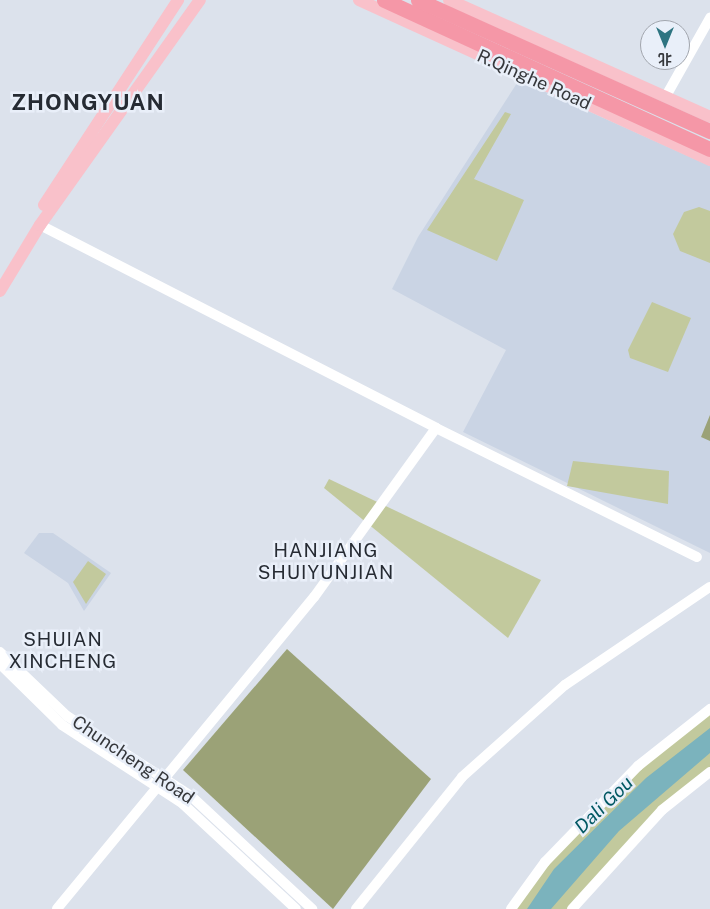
<!DOCTYPE html>
<html>
<head>
<meta charset="utf-8">
<style>
  body { margin:0 }
  #map { position:relative; width:710px; height:909px; overflow:hidden; background:#dce2ec; font-family:"Public Sans","Noto Sans SC",sans-serif }
  div>[style] { position:absolute }
  .built>* { inset:0; background:#cad4e4 }
  .green>* { inset:0; background:#c2c99d }
  .forest>* { inset:0; background:#9ba277 }
  .water>* { inset:0; background:#7bb3bd }
  .minor>* { height:10px; margin:-5px; padding:0 5px; transform-origin:5px; border-radius:5px; background:#fff }
  .major>* { height:12px; margin:-6px; padding:0 6px; transform-origin:6px; border-radius:6px; background:#f9c1ca }
  .highway>* { height:15px; margin:-7.5px; padding:0 7.5px; transform-origin:7.5px; border-radius:7.5px; background:#f597a7 }
  span { translate:-50% -50%; white-space:nowrap; text-align:center; line-height:1.15; -webkit-text-stroke:5px #e9eff9; paint-order:stroke }
  .street-label { font-size:18px; color:#35373b }
  .neighbourhood-label { font-size:19px; color:#262b33; letter-spacing:1px }
  .water-label { font-size:19px; color:#025863; font-style:italic }
  .district-label { font-size:22px; color:#262b33; font-weight:700; letter-spacing:1px }
  .north { position:absolute; left:640px; top:20px; width:50px; height:50px; box-sizing:border-box; background:#e9eff9; border:1px solid #a1a5ad; border-radius:50%; rotate:180deg; font-size:14px; font-weight:700; line-height:20px; text-align:center; color:#35373b }
  .north::after { content:''; display:block; margin:auto; width:18px; height:22px; background:#2e7481; clip-path:polygon(50% 0,100% 100%,50% 72%,0 100%) }
</style>
</head>
<body>
<div id="map">
  <div class="built">
    <i style="clip-path:polygon(519px 80px,710px 166px,710px 553px,463px 432px,506px 350px,392px 289px,418px 237px)"></i>
    <i style="clip-path:polygon(39px 533px,53px 533px,111px 573px,84px 611px,68px 583px,24px 553px)"></i>
  </div>
  <div class="green">
    <i style="clip-path:polygon(505px 112px,511px 114px,474px 179px,524px 200px,497px 261px,427px 230px)"></i>
    <i style="clip-path:polygon(699px 207px,710px 211px,710px 263px,680px 251px,673px 234px,684px 212px)"></i>
    <i style="clip-path:polygon(652px 302px,691px 318px,668px 372px,630px 358px,628px 350px)"></i>
    <i style="clip-path:polygon(573px 461px,669px 471px,668px 504px,567px 486px)"></i>
    <i style="clip-path:polygon(329px 479px,541px 580px,508px 638px,324px 488px)"></i>
    <i style="clip-path:polygon(88px 561px,106px 574px,86px 604px,73px 582px)"></i>
    <i style="clip-path:polygon(710px 710px,710px 772px,662px 810px,572px 909px,511px 909px,545px 862px,638px 766px)"></i>
  </div>
  <div class="forest">
    <i style="clip-path:polygon(710px 415px,710px 441px,701px 437px)"></i>
    <i style="clip-path:polygon(287px 649px,431px 779px,333px 909px,183px 770px)"></i>
  </div>
  <div class="water">
    <i style="clip-path:polygon(710px 728px,710px 753px,619px 831px,551px 909px,527px 909px,554px 869px,646px 778px)"></i>
  </div>
  <div class="minor">
    <i style="left:666px;top:96px;width:90px;rotate:-60.6deg"></i>
    <i style="left:40px;top:225px;width:445px;rotate:27.1deg"></i>
    <i style="left:436px;top:428px;width:208px;rotate:125.8deg"></i>
    <i style="left:314px;top:597px;width:404px;rotate:129.5deg"></i>
    <i style="left:436px;top:428px;width:291px;rotate:26.3deg"></i>
    <i style="left:0;top:652px;width:93px;rotate:43.7deg"></i>
    <i style="left:67px;top:716px;width:148px;rotate:32.8deg"></i>
    <i style="left:191px;top:796px;width:166px;rotate:43deg"></i>
    <i style="left:0;top:664px;width:87px;rotate:44.5deg"></i>
    <i style="left:62px;top:725px;width:145px;rotate:33.1deg"></i>
    <i style="left:183px;top:804px;width:154px;rotate:42.9deg"></i>
    <i style="left:356px;top:909px;width:169px;rotate:-51.2deg"></i>
    <i style="left:462px;top:777px;width:138px;rotate:-41.8deg"></i>
    <i style="left:565px;top:685px;width:175px;rotate:-34.1deg"></i>
    <i style="left:511px;top:909px;width:58px;rotate:-54.1deg"></i>
    <i style="left:545px;top:862px;width:134px;rotate:-45.9deg"></i>
    <i style="left:638px;top:766px;width:92px;rotate:-38.4deg"></i>
    <i style="left:572px;top:909px;width:134px;rotate:-47.7deg"></i>
    <i style="left:662px;top:810px;width:61px;rotate:-38.4deg"></i>
  </div>
  <div class="major">
    <i style="left:359px;top:0;width:386px;rotate:24.5deg"></i>
    <i style="left:449px;top:0;width:286px;rotate:24.1deg"></i>
    <i style="left:44px;top:205px;width:245px;rotate:-56.8deg"></i>
    <i style="left:0;top:291px;width:77px;rotate:-58.8deg"></i>
    <i style="left:40px;top:225px;width:276px;rotate:-54.6deg"></i>
  </div>
  <div class="highway">
    <i style="left:384px;top:0;width:358px;rotate:24.6deg"></i>
    <i style="left:418px;top:0;width:320px;rotate:24.2deg"></i>
  </div>
  <div class="street-label">
    <span style="left:534px;top:80px;rotate:24deg">R.Qinghe Road</span>
    <span style="left:133px;top:760px;rotate:34deg">Chuncheng Road</span>
  </div>
  <div class="neighbourhood-label">
    <span style="left:326px;top:562px">HANJIANG<br>SHUIYUNJIAN</span>
    <span style="left:63px;top:651px">SHUIAN<br>XINCHENG</span>
  </div>
  <div class="water-label">
    <span style="left:604px;top:805px;rotate:-44deg">Dali Gou</span>
  </div>
  <div class="district-label">
    <span style="left:88px;top:103px">ZHONGYUAN</span>
  </div>
  <div class="north">北</div>
</div>
</body>
</html>
